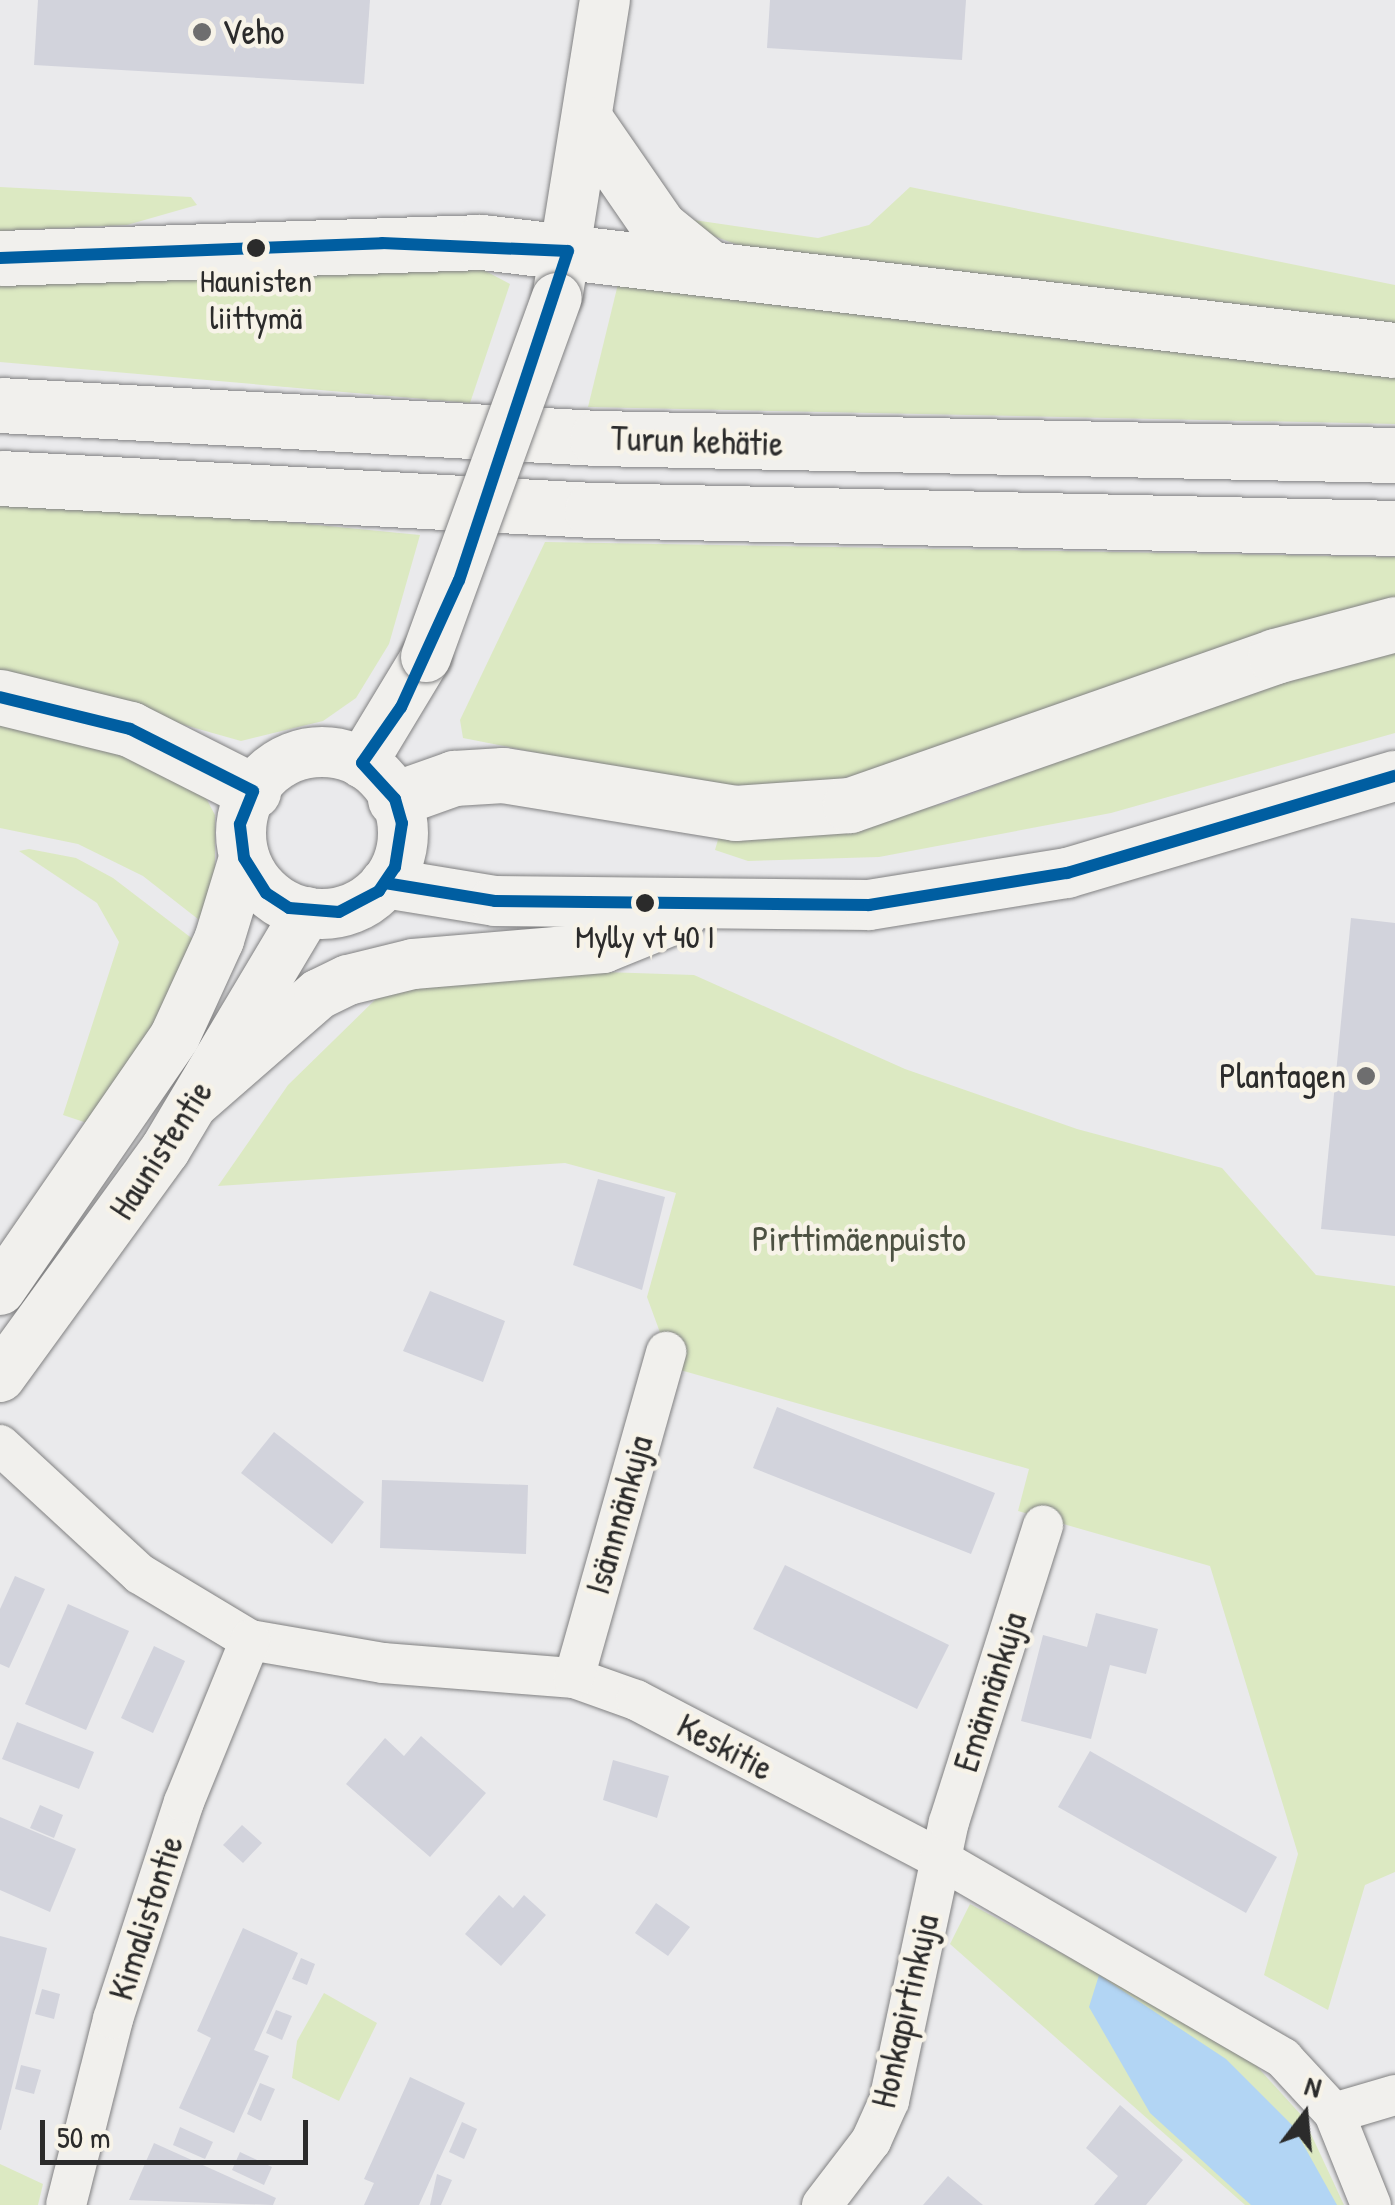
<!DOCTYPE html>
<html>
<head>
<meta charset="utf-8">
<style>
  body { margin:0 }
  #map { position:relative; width:1395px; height:2205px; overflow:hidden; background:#eaeaec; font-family:"Patrick Hand",sans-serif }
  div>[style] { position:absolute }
  .green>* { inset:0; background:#dce9c2 }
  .water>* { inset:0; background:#b2d5f4 }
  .building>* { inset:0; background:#d2d3dc }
  .roads { filter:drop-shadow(0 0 2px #818182) drop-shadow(0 0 2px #818182) }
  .minor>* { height:40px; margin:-20px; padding:0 20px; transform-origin:20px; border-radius:20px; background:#f1f0ed }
  .tertiary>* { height:50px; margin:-25px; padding:0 25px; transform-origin:25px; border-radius:25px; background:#f1f0ed }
  .tertiary>.ring { margin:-25px; padding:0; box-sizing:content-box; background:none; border:50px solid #f1f0ed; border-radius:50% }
  .trunk>* { height:55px; margin:-27.5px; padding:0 27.5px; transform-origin:27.5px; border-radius:27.5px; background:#f1f0ed }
  .bridges { filter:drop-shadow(0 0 2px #818182) drop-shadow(0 0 2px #818182) }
  .tertiary-bridge>* { height:50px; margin:-25px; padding:0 25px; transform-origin:25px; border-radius:25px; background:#f1f0ed }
  .bus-1>* { height:12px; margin:-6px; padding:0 6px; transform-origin:6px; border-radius:6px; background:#005ea1 }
  .dots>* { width:28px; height:28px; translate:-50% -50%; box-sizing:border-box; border:5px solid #f7f3e8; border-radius:50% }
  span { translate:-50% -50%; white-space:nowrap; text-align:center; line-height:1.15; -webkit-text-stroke:9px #f7f3e8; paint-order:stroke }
  .bus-label { font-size:32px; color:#2b2b2b }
  .poi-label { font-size:35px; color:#2b2b2b }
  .left { translate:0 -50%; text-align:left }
  .right { translate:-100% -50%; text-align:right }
  .street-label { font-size:35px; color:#2b2b2b }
  .park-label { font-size:35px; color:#4c5142 }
  .north { position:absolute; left:1255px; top:2065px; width:100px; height:100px; -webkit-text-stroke:8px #f7f3e8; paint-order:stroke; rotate:16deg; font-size:28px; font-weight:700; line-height:40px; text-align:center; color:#2b2b2b }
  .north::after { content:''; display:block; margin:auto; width:35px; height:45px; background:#2b2b2b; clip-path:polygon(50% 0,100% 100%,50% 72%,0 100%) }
  .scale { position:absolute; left:40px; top:2120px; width:268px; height:45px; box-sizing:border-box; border:5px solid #2b2b2b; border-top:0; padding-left:12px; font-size:30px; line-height:35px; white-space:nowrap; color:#2b2b2b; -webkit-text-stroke:8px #f7f3e8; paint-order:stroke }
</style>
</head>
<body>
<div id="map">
  <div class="green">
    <i style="clip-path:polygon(0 187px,191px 197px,197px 205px,127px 225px,0 231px)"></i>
    <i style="clip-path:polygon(910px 187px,1395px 285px,1395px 328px,749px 249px,689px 227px,687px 219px,818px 238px,869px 225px)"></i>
    <i style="clip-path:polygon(480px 268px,510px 284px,470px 403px,0 362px,0 279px)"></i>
    <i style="clip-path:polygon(618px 284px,1395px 364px,1395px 424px,588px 407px)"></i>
    <i style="clip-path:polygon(0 500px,277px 521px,420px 535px,389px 644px,356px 698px,323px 721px,241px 741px,0 673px)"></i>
    <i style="clip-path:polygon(545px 542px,1395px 557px,1395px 600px,933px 756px,816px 785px,699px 785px,463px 738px,460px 720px)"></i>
    <i style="clip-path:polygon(1395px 649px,1395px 733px,1111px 813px,879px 857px,748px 861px,715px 850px,719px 836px,846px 824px,947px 803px,1210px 705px)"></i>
    <i style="clip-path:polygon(0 718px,144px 758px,206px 798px,215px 815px,215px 867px,203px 923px,143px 876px,78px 844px,0 828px)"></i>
    <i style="clip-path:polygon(29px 849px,76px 858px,113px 878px,198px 943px,189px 984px,93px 1125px,63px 1115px,119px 942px,97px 903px,19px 851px)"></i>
    <i style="clip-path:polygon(516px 969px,694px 975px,905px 1069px,1077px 1129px,1222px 1168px,1316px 1275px,1395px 1286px,1395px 1872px,1365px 1885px,1328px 2010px,1264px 1975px,1298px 1854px,1210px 1566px,1018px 1511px,1029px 1469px,673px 1368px,647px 1297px,676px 1193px,565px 1163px,218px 1186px,288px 1085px,379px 996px)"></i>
    <i style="clip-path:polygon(970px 1904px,1242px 2050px,1303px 2117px,1344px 2205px,1245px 2205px,950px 1944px)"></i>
    <i style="clip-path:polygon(324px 1993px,377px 2023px,339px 2101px,292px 2078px,297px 2041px)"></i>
    <i style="clip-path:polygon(0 2164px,43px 2184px,38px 2205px,0 2205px)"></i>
  </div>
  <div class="water">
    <i style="clip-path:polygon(1099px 1975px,1226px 2059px,1293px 2126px,1337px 2205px,1251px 2205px,1150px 2113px,1089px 2007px)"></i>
  </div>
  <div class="building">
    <i style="clip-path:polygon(38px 0,370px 0,364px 84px,34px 65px)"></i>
    <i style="clip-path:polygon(770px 0,966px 0,962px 60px,767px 48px)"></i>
    <i style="clip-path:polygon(1351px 918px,1395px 923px,1395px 1236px,1321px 1229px)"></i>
    <i style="clip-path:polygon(598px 1179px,665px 1197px,642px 1290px,573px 1265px)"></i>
    <i style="clip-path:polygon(430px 1291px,505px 1321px,483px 1382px,403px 1351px)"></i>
    <i style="clip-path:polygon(777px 1407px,995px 1493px,971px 1554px,753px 1468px)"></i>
    <i style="clip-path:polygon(274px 1432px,364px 1502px,332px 1544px,241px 1473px)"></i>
    <i style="clip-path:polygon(382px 1480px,528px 1485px,526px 1554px,380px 1548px)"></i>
    <i style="clip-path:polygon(785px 1565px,949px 1645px,917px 1709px,753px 1629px)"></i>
    <i style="clip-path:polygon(15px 1576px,45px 1589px,9px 1668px,0 1664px,0 1609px)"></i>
    <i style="clip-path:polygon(68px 1604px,129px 1631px,86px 1730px,25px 1704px)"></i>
    <i style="clip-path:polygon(1096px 1613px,1158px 1629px,1146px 1674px,1110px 1665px,1091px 1739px,1021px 1721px,1043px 1635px,1087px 1647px)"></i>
    <i style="clip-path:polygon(154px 1646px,185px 1661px,153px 1733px,121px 1718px)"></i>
    <i style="clip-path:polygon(17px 1722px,94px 1752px,79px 1789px,2px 1759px)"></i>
    <i style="clip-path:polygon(421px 1736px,486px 1793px,430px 1857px,346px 1784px,385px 1738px,404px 1756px)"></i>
    <i style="clip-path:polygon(1090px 1751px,1277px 1857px,1246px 1913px,1058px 1807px)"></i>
    <i style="clip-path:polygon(613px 1760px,669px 1776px,657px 1818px,603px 1800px)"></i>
    <i style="clip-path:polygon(40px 1805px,63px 1815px,54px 1838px,30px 1828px)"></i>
    <i style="clip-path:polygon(0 1817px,76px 1849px,50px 1912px,0 1890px)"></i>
    <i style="clip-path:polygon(242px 1825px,262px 1843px,243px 1863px,223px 1845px)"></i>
    <i style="clip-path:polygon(499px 1895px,513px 1908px,524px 1895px,546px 1915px,501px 1966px,465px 1934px)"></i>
    <i style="clip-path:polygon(656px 1903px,690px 1927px,668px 1956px,635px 1933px)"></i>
    <i style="clip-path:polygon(243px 1928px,298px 1953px,254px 2050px,269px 2056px,234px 2133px,179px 2108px,211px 2038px,197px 2031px)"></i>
    <i style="clip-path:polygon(0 1936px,47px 1948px,1px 2130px,0 2130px)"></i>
    <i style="clip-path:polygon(301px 1958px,315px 1964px,307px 1985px,292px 1979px)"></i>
    <i style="clip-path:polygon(42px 1989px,60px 1994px,54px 2019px,35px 2014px)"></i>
    <i style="clip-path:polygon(276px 2010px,292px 2016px,282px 2040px,266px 2033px)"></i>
    <i style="clip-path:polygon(21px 2065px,41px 2070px,34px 2094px,15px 2089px)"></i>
    <i style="clip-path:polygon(410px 2077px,465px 2103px,419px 2205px,364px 2205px,374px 2183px,364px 2179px)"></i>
    <i style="clip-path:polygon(260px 2083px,275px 2089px,261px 2121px,247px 2114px)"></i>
    <i style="clip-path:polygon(1120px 2105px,1183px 2160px,1146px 2205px,1094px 2205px,1118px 2176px,1086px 2148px)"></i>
    <i style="clip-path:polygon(462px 2122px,477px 2129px,464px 2159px,449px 2152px)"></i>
    <i style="clip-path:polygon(180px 2127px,213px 2142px,205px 2159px,173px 2145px)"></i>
    <i style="clip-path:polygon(154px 2143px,276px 2198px,273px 2205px,129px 2200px)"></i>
    <i style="clip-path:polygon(240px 2152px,272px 2167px,264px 2185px,232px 2170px)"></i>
    <i style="clip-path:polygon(437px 2174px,452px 2180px,441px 2205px,430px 2205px)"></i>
    <i style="clip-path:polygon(948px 2176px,983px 2205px,923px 2205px)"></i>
  </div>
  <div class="roads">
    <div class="minor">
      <i style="left:0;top:1445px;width:190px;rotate:42.7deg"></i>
      <i style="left:140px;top:1574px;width:128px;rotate:31deg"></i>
      <i style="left:250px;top:1640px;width:135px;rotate:9.8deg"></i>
      <i style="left:383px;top:1663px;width:192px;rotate:4.5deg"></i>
      <i style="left:574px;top:1678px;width:66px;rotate:19.5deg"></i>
      <i style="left:636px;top:1700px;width:343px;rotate:27.6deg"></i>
      <i style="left:940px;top:1859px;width:397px;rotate:30.1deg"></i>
      <i style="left:1283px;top:2058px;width:75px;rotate:47.2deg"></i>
      <i style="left:1334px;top:2113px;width:99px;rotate:68.1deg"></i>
      <i style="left:574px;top:1678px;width:339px;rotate:-74.2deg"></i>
      <i style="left:1334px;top:2113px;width:64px;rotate:-16.4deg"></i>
      <i style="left:66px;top:2205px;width:192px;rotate:-75.8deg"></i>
      <i style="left:113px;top:2019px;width:228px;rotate:-71.9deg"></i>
      <i style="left:184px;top:1802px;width:175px;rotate:-67.8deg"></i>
      <i style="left:822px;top:2205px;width:81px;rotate:-52.6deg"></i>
      <i style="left:871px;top:2141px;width:44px;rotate:-65.8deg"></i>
      <i style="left:889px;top:2101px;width:285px;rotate:-77.9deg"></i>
      <i style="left:949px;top:1822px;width:311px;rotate:-72.4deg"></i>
    </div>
    <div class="tertiary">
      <i style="left:558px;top:293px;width:297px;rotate:-80.9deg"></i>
      <i class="ring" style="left:241px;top:752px;width:112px;height:112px"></i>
      <i style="left:362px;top:763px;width:124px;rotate:-58.9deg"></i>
      <i style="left:385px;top:883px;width:111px;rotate:9.3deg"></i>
      <i style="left:495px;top:901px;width:374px;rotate:0.6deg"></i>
      <i style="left:869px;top:905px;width:201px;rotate:-9.2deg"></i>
      <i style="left:1067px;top:873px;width:342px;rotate:-16.5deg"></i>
      <i style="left:195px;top:1102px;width:164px;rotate:-41.1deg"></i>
      <i style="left:319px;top:994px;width:32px;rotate:-26deg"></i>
      <i style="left:348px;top:980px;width:67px;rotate:-13.8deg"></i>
      <i style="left:413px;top:964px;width:191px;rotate:-4.8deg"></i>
      <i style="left:603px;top:948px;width:85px;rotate:-22.1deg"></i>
      <i style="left:0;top:1290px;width:308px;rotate:-55.4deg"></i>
      <i style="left:175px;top:1036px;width:106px;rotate:-65.4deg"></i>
      <i style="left:219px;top:940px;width:86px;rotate:-73deg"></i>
      <i style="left:0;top:1377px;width:281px;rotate:-54deg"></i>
      <i style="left:165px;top:1150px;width:277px;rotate:-59.2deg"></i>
    </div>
    <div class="trunk">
      <i style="left:588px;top:124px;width:125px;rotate:55.4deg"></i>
      <i style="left:659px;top:227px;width:62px;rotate:39.1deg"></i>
      <i style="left:0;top:258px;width:482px;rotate:-1.9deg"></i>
      <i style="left:482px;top:242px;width:919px;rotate:6.75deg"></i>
      <i style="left:0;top:405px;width:598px;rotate:3.16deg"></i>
      <i style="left:597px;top:438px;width:798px;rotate:1.22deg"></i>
      <i style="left:0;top:478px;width:593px;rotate:3.09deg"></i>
      <i style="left:592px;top:510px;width:803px;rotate:1.28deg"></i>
      <i style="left:0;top:697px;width:134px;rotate:13.8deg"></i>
      <i style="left:130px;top:729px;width:138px;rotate:26.8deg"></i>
      <i style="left:395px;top:799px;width:63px;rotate:-19.6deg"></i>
      <i style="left:454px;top:778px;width:49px;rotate:-3.5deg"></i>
      <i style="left:503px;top:775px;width:235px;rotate:9.3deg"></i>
      <i style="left:735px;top:813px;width:115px;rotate:-4deg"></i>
      <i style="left:850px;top:805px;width:450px;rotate:-19.3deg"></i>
      <i style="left:1275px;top:656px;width:124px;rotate:-14.9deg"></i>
    </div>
  </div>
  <div class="bridges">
    <div class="tertiary-bridge">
      <i style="left:426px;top:657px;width:382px;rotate:-70deg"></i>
    </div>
  </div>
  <div class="bus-1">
    <i style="left:0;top:258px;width:382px;rotate:-2.2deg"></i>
    <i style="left:382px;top:243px;width:186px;rotate:2.5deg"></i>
    <i style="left:568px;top:251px;width:347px;rotate:108.3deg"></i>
    <i style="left:459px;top:580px;width:140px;rotate:114.5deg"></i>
    <i style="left:401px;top:707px;width:68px;rotate:124.9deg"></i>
    <i style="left:362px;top:763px;width:49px;rotate:47.5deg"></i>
    <i style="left:395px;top:799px;width:25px;rotate:74deg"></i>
    <i style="left:402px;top:823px;width:45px;rotate:99deg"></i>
    <i style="left:395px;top:867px;width:29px;rotate:124deg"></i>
    <i style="left:379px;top:891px;width:45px;rotate:152.3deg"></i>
    <i style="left:339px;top:912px;width:50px;rotate:-175.4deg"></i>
    <i style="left:289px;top:908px;width:27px;rotate:-147deg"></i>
    <i style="left:266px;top:893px;width:41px;rotate:-122.2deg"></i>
    <i style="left:244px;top:858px;width:34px;rotate:-97deg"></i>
    <i style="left:240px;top:824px;width:35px;rotate:-68deg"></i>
    <i style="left:253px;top:791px;width:138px;rotate:-153.2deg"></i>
    <i style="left:130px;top:729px;width:134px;rotate:-166.2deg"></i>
    <i style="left:385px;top:883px;width:111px;rotate:9.3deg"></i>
    <i style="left:495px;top:901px;width:374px;rotate:0.6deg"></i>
    <i style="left:869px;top:905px;width:201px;rotate:-9.2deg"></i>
    <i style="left:1067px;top:873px;width:342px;rotate:-16.5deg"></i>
  </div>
  <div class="dots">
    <i style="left:202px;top:32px;background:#6e6e6f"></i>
    <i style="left:256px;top:248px;background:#2b2b2b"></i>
    <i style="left:645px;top:903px;background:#2b2b2b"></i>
    <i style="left:1366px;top:1076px;background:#6e6e6f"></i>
  </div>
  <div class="bus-label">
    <span style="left:256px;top:300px">Haunisten<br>liittymä</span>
    <span style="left:645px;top:937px">Mylly vt 40 I</span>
  </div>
  <div class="poi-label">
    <span class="left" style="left:222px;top:32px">Veho</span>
    <span class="right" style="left:1346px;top:1076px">Plantagen</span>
  </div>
  <div class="street-label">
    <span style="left:697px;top:441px;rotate:2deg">Turun kehätie</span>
    <span style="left:161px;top:1150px;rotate:-57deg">Haunistentie</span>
    <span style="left:619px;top:1515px;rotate:-74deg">Isännnänkuja</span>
    <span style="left:990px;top:1692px;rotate:-72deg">Emännänkuja</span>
    <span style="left:725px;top:1747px;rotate:28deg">Keskitie</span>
    <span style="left:146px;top:1918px;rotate:-72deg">Kimalistontie</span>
    <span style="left:905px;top:2011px;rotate:-77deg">Honkapirtinkuja</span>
  </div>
  <div class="park-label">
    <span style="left:859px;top:1239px">Pirttimäenpuisto</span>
  </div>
  <div class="north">N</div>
  <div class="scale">50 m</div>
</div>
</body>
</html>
